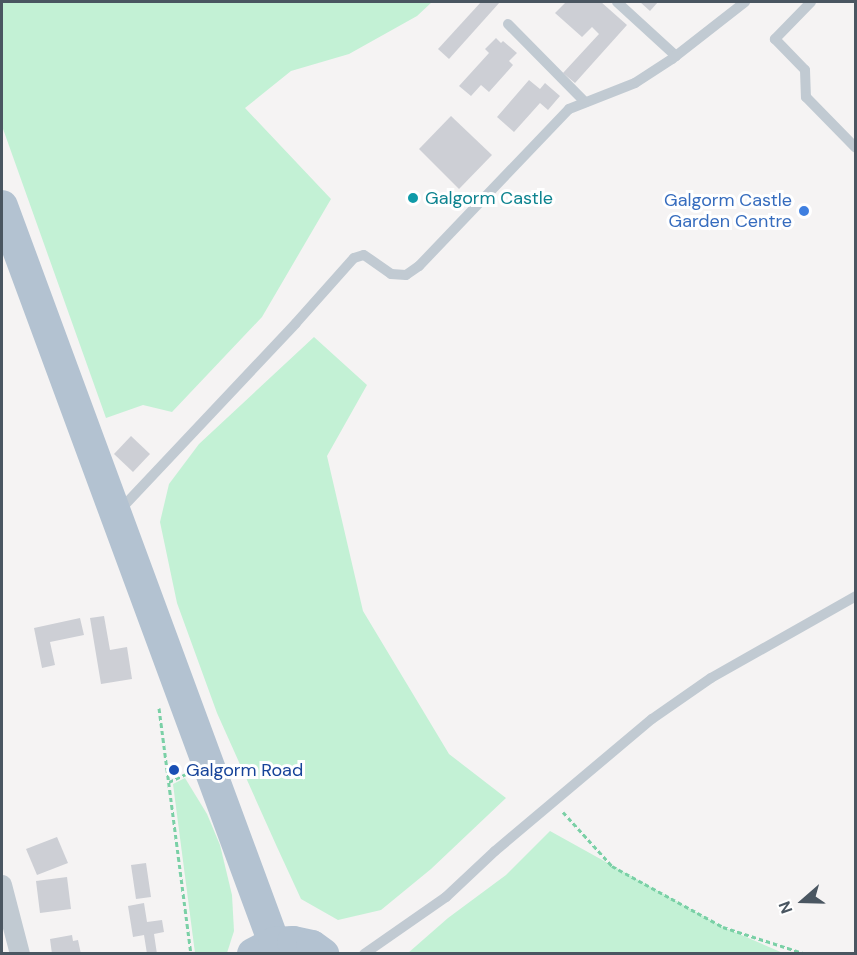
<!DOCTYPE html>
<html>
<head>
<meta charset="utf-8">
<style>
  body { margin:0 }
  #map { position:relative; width:857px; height:955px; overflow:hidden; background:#f5f3f3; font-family:"DM Sans",sans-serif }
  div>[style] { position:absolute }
  .green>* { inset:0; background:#c3f1d5 }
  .building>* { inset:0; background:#cdcfd5 }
  .path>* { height:3px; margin-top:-1.5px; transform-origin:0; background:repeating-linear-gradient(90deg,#7ad0a6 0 4.5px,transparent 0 7.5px) }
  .lane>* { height:10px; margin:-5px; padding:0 5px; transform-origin:5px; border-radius:5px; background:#c1cad2 }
  .street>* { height:20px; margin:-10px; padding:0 10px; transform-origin:10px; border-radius:10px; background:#c1cad2 }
  .primary>* { height:32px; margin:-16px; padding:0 16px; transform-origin:16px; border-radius:16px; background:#b3c2d1 }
  .dots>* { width:16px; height:16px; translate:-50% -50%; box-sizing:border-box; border:3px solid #fff; border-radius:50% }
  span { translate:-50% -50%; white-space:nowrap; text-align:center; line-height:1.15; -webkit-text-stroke:6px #fff; paint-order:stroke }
  .culture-label { font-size:18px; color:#0d838f }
  .left { translate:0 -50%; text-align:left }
  .shop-label { font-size:18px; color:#366cbe }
  .right { translate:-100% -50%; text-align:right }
  .transit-label { font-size:18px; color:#164399 }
  .frame { position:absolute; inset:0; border:3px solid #4a5661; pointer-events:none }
  .north { position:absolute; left:773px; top:871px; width:60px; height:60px; -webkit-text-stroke:4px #fff; paint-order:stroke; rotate:250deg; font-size:16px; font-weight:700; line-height:24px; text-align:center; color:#4a5661 }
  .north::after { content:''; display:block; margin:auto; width:21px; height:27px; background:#4a5661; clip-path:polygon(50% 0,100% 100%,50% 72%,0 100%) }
</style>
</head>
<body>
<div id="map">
  <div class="green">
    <i style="clip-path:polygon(2px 2px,432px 2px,417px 16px,349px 54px,291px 71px,245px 108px,331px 199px,262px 317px,172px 412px,143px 405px,106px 418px,2px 126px)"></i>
    <i style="clip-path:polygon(314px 337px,367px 385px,327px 456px,363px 611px,449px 754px,506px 798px,431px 869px,381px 910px,338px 920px,301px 899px,277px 847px,217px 713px,177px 603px,160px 522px,169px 484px,199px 444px)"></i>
    <i style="clip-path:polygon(185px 778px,207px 814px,220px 845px,232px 895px,234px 931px,227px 953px,195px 953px,173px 784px)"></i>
    <i style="clip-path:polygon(550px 831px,723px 927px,783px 953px,408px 953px,448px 918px,506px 875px)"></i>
  </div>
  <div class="building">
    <i style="clip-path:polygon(481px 2px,500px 2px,449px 59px,438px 49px)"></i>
    <i style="clip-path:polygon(566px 2px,601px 2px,627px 25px,575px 83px,563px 73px,599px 34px,592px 27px,582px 37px,555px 13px)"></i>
    <i style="clip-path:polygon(640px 2px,658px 2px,650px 11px)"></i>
    <i style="clip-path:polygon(496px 38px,501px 43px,503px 41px,517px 53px,509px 61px,513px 65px,489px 92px,481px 85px,471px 96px,459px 86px,489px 53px,485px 49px)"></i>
    <i style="clip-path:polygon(529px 80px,540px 89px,545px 83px,560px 96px,548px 110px,540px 103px,514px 132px,497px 117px)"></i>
    <i style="clip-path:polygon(451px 116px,492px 155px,459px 189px,419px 149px)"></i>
    <i style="clip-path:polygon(131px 436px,150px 454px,133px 472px,114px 454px)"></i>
    <i style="clip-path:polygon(104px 616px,110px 650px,127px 647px,132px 679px,101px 684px,90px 618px)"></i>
    <i style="clip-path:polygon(80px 618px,84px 635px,50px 642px,55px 665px,42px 668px,34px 628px)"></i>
    <i style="clip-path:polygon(57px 837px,68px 863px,37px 875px,26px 849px)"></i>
    <i style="clip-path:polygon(146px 863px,151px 897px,136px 899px,131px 865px)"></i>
    <i style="clip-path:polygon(67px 877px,71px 909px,40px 913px,36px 881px)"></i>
    <i style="clip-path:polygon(144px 903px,147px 922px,162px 920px,164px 932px,154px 934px,157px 954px,147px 954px,144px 935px,133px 937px,128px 906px)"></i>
    <i style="clip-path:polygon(72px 935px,73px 941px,78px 940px,81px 954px,52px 954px,50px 939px)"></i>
  </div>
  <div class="path">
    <i style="left:159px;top:708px;width:248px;rotate:82.6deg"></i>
    <i style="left:169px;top:782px;width:19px;rotate:-25deg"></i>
    <i style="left:563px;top:812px;width:73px;rotate:47.8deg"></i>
    <i style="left:612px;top:866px;width:127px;rotate:28.8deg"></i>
    <i style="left:723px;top:927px;width:87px;rotate:18deg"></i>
  </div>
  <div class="lane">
    <i style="left:617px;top:2px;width:80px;rotate:42.5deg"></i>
    <i style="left:811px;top:2px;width:52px;rotate:134.2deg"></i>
    <i style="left:775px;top:39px;width:43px;rotate:45.9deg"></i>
    <i style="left:805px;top:70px;width:27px;rotate:88deg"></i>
    <i style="left:806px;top:97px;width:71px;rotate:45.6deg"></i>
    <i style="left:508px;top:24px;width:110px;rotate:45.4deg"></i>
    <i style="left:119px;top:511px;width:258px;rotate:-46.7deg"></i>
    <i style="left:296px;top:323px;width:87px;rotate:-48.3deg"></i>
    <i style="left:354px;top:258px;width:10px;rotate:-17deg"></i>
    <i style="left:364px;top:255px;width:33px;rotate:35deg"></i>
    <i style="left:391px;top:274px;width:15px;rotate:4deg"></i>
    <i style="left:406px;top:275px;width:16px;rotate:-35deg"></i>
    <i style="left:419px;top:266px;width:217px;rotate:-46.3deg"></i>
    <i style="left:569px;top:109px;width:71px;rotate:-21.5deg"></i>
    <i style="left:635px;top:83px;width:44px;rotate:-33deg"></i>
    <i style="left:672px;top:59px;width:93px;rotate:-38deg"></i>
    <i style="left:364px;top:954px;width:100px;rotate:-34.8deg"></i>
    <i style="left:446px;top:897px;width:67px;rotate:-43.2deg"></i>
    <i style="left:495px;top:851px;width:205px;rotate:-40.1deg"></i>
    <i style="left:652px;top:719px;width:72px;rotate:-34.8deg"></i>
    <i style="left:711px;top:678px;width:167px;rotate:-29.5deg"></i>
  </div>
  <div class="street">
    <i style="left:2px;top:885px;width:71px;rotate:75.4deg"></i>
  </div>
  <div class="primary">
    <i style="left:2px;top:206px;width:786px;rotate:69.74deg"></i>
    <i style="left:253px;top:954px;width:24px;rotate:-28deg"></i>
    <i style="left:274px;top:943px;width:19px;rotate:-3deg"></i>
    <i style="left:293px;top:942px;width:19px;rotate:12deg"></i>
    <i style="left:312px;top:946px;width:14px;rotate:36deg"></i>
  </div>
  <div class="dots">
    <i style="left:413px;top:198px;background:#0f9aa8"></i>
    <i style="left:804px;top:211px;background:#3f7fe0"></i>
    <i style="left:174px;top:770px;background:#1a4fb4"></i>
  </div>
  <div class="culture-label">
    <span class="left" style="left:425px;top:198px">Galgorm Castle</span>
  </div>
  <div class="shop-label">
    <span class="right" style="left:792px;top:211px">Galgorm Castle<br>Garden Centre</span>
  </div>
  <div class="transit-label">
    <span class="left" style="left:186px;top:770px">Galgorm Road</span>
  </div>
  <div class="frame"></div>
  <div class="north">N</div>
</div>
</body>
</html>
